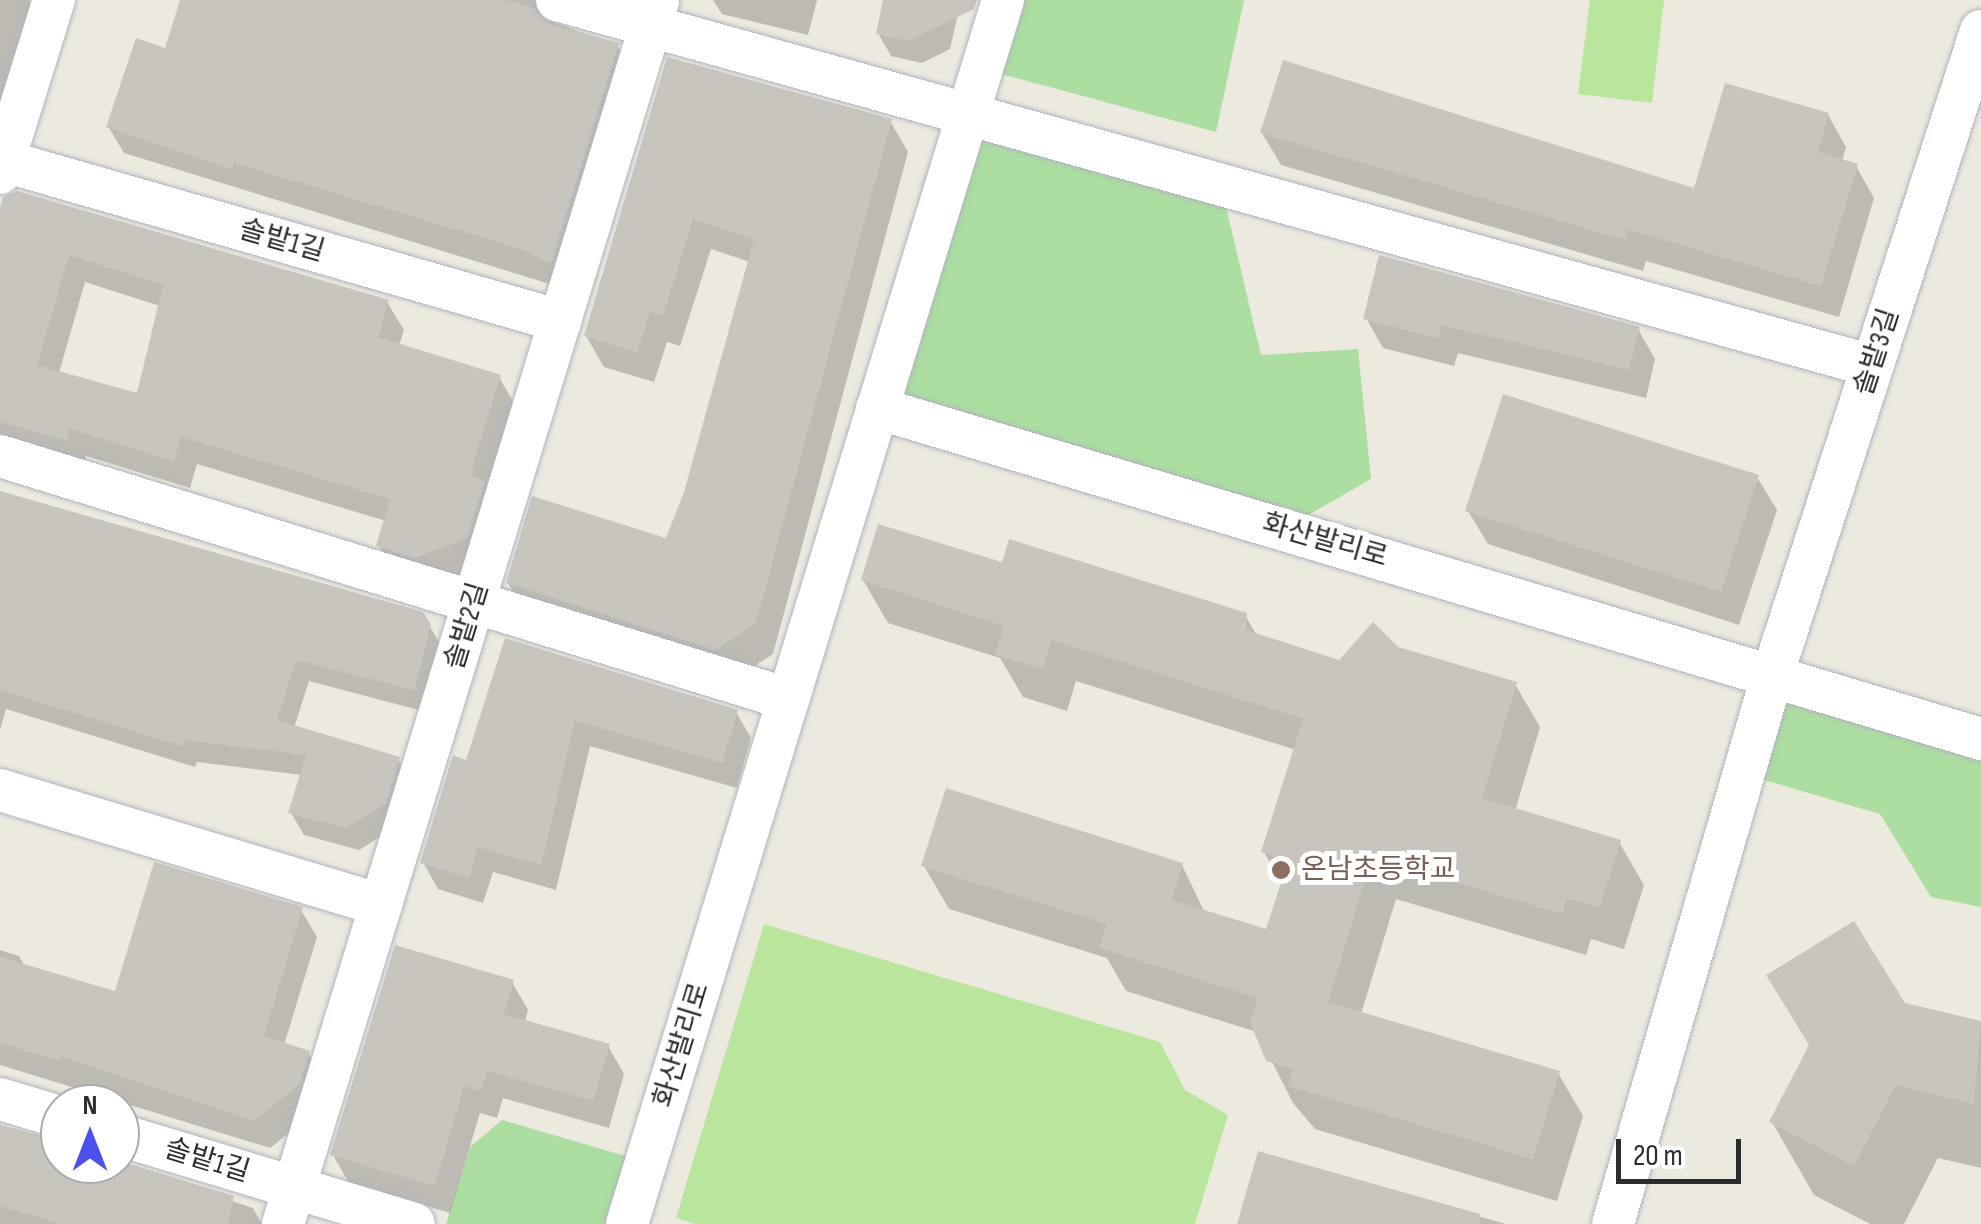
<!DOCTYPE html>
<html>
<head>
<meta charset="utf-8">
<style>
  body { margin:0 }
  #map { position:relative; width:1981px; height:1224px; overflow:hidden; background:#ece9df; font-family:"Sofia Sans Condensed","Noto Sans KR",sans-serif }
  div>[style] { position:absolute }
  .green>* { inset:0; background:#abdea0 }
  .pitch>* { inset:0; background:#bae59d }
  .shadow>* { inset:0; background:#0003 }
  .building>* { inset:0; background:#c8c5be }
  .roads { filter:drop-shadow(0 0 2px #b2b3be) drop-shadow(0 0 2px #b2b3be) }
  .street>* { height:42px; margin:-21px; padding:0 21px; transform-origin:21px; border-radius:21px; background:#fff }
  .dots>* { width:28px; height:28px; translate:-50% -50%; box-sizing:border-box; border:5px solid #fff; border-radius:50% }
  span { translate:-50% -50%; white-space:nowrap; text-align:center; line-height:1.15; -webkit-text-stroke:10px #fff; paint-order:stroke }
  .street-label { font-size:28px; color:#2c2c2c }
  .education-label { font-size:28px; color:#785e54 }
  .left { translate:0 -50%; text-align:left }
  .north { position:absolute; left:40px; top:1084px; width:100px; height:100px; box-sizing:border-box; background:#fff; border:2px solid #ababab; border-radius:50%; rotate:0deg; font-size:28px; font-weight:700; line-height:40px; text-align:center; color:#2c2c2c }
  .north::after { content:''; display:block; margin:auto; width:35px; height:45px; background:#4c50ec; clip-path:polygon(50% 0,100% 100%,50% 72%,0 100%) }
  .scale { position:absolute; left:1616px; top:1139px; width:125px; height:45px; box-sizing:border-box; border:5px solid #2c2c2c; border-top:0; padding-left:12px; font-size:30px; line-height:35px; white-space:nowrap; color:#2c2c2c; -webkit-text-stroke:8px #fff; paint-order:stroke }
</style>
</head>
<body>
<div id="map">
  <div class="green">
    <i style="clip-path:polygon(1016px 0,1244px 0,1216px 132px,994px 72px)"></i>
    <i style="clip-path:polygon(971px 122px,1222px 190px,1261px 355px,1358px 349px,1371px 479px,1284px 529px,877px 408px)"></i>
    <i style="clip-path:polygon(1773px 673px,1981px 739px,1981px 907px,1931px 897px,1880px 814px,1744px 774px)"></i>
    <i style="clip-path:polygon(502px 1120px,646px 1162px,627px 1224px,446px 1224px,470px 1147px)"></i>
  </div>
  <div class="pitch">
    <i style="clip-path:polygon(1590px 0,1664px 0,1652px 103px,1578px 94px)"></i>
    <i style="clip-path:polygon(764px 924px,1160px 1042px,1185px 1090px,1228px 1115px,1195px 1224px,695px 1224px,676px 1218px)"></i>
  </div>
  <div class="shadow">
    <i style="clip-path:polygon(0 0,29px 0,34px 9px,0 122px)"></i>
    <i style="clip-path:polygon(182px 0,657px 0,567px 1px,547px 20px,617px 45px,633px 72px,566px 289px,124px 153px,108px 126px,167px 52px)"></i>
    <i style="clip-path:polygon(713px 0,817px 0,808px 35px,722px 14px)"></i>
    <i style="clip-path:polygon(886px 0,954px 0,959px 9px,950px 49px,922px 63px,891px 56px,878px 33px)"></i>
    <i style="clip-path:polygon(669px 60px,890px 121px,908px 152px,773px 654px,733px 680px,526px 614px,508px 583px,667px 541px,686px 493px,750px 262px,711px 249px,680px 346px,667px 342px,654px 382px,604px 367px,586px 336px)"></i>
    <i style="clip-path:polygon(1828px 115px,1846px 147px,1842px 162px,1856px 166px,1874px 198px,1839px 317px,1646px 261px,1643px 271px,1281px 165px,1262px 133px,1696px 191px)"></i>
    <i style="clip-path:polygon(evenodd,0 217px,387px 302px,404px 330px,399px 346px,499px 377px,515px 405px,482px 567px,432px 585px,395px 574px,379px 546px,386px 521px,197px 464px,190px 488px,86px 456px,82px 468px,0 444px,0 217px,85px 282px,160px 306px,139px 396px,59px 373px,85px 282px)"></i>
    <i style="clip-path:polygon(1366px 318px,1638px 329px,1655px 359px,1646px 398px,1458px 353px,1454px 366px,1383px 348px)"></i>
    <i style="clip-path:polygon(1757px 477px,1777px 510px,1739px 625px,1488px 544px,1468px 511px)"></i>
    <i style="clip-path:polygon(0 492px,429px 625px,443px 649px,426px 712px,309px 681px,294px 728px,398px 759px,412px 782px,398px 826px,359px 850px,304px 835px,291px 813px,302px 775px,197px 762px,195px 767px,6px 709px,0 730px)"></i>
    <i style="clip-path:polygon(1003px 565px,1245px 615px,1257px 636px,1340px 662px,1396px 649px,1515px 684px,1540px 727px,1515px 811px,1619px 842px,1644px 885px,1624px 949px,1591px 939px,1586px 955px,1396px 899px,1361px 1014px,1558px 1073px,1583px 1116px,1557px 1201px,1315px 1129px,1293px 1103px,1257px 1032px,1126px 991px,1107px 958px,949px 909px,924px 866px,1182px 865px,1205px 913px,1268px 932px,1283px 886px,1264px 852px,1296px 750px,1076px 681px,1067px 711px,1023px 697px,1000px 658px,888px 623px,863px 580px)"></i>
    <i style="clip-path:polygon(506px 641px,736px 712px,751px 738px,737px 788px,590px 746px,556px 890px,493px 872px,483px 903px,438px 889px,423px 862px,468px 763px)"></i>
    <i style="clip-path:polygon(301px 910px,317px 937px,284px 1045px,308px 1053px,324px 1081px,314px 1113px,270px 1148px,0 1065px,0 950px,19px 956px,25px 967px,117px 994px)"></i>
    <i style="clip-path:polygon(512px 982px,528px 1010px,525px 1022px,608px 1046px,624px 1074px,609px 1128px,503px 1098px,497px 1118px,480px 1113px,450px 1213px,349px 1183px,333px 1155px)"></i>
    <i style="clip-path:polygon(1904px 1006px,1981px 1023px,1981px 1168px,1938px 1158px,1904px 1224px,1870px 1224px,1814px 1195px,1772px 1122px)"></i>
    <i style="clip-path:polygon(0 1125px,60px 1141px,60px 1164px,120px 1164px,253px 1208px,262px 1224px,0 1224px)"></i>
    <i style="clip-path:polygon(1260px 1154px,1506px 1224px,1240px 1224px)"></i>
  </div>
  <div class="building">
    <i style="clip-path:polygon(180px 0,505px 0,534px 8px,550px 24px,619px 43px,551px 264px,524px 250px,234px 163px,232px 169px,106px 127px,136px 38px,165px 48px)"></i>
    <i style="clip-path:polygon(883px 0,977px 0,974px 9px,908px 41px,876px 34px)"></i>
    <i style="clip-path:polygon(667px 57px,892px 119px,756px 623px,715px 650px,506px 583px,532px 496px,666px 538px,684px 492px,754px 239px,693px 219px,663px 316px,650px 312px,637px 353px,584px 336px)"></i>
    <i style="clip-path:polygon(1283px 60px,1694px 188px,1725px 83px,1829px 113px,1818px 152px,1858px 164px,1821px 286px,1629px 230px,1625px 240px,1260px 133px)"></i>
    <i style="clip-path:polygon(evenodd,17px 191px,389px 300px,378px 337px,501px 375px,474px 461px,472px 477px,485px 481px,467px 538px,415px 558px,376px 546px,390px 499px,181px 437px,174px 461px,70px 429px,67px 441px,0 422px,0 208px,3px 197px,17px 191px,69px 255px,163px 285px,137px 393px,37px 365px,69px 255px)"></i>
    <i style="clip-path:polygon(1379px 255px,1640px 327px,1629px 370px,1442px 325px,1438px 338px,1363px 319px)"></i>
    <i style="clip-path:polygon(1503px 394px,1759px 475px,1721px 592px,1465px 511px)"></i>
    <i style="clip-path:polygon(0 491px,423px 612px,431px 624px,414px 690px,296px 660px,277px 720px,400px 757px,386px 804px,345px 828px,288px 813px,306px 755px,184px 740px,182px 746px,0 690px)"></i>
    <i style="clip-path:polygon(878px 524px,1002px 562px,1009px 539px,1247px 613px,1246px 630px,1339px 660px,1373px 622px,1398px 647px,1517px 682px,1482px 798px,1621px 840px,1600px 907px,1567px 898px,1562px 914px,1372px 857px,1328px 1002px,1560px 1071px,1533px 1159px,1288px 1086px,1293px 1069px,1266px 1061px,1250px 1022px,1258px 998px,1099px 948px,1107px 924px,921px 866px,946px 788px,1183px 863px,1172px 900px,1266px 929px,1288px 861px,1261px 852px,1303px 719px,1052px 640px,1042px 669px,995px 655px,1004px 626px,861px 580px)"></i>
    <i style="clip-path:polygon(505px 638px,738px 710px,722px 763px,575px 721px,541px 865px,478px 847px,469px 878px,420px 863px,453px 755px,466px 760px)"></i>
    <i style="clip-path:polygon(154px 862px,303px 907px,264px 1036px,310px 1051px,299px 1085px,254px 1121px,60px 1056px,60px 1061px,0 1043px,0 957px,115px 991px)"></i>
    <i style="clip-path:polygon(1854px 921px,1905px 1003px,1981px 1021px,1974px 1104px,1896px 1085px,1854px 1166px,1769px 1122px,1809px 1045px,1766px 975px)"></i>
    <i style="clip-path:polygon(395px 945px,514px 980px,504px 1014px,610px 1044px,593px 1101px,487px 1071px,481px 1091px,464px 1086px,435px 1186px,330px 1155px)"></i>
    <i style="clip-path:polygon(0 1125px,60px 1141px,60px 1164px,120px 1161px,234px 1196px,228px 1224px,61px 1224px,0 1206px)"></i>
    <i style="clip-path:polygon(1258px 1151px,1480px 1214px,1479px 1224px,1237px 1224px)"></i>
  </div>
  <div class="roads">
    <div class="street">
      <i style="left:557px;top:0;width:1365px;rotate:15.55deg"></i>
      <i style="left:4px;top:161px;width:579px;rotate:16.05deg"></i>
      <i style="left:0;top:173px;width:181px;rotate:-72.7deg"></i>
      <i style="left:877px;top:408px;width:1153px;rotate:16.69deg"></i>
      <i style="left:0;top:456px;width:825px;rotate:17.14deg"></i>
      <i style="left:0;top:790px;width:398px;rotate:16.8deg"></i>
      <i style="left:0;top:1099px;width:63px;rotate:16.7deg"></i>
      <i style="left:120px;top:1135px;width:307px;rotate:16.8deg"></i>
      <i style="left:283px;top:1224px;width:1279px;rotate:-72.95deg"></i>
      <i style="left:627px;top:1224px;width:1280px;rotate:-72.92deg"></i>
      <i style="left:1613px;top:1224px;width:574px;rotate:-73.81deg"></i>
      <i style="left:1773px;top:673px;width:675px;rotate:-72.05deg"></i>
    </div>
  </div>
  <div class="dots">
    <i style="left:1281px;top:870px;background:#8d6e63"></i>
  </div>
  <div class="street-label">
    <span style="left:282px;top:241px;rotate:16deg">솔밭1길</span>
    <span style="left:1877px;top:352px;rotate:-72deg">솔밭3길</span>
    <span style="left:1325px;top:541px;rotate:16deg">화산발리로</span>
    <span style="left:467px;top:626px;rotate:-73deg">솔밭2길</span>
    <span style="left:682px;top:1045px;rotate:-73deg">화산발리로</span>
    <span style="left:207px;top:1161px;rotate:17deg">솔밭1길</span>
  </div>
  <div class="education-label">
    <span class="left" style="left:1301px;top:870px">온남초등학교</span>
  </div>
  <div class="north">N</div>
  <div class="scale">20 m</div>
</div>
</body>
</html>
